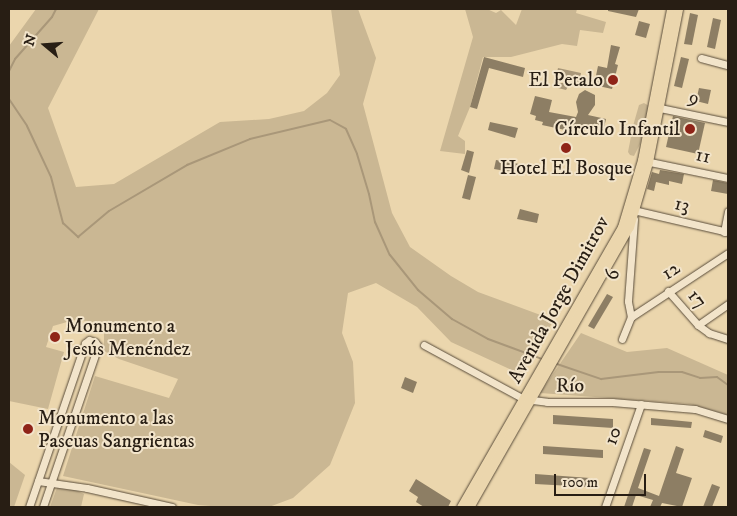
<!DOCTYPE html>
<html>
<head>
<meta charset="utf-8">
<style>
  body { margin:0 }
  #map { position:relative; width:737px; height:516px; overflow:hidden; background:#ebd6ad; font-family:"IM FELL DW Pica",serif }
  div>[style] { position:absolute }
  .green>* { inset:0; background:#cab793 }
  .water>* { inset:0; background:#a99779 }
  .stream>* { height:2px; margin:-1px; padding:0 1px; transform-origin:1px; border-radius:1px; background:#a99779 }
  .building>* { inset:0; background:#8d7e64 }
  .roads { filter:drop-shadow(0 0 1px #594c3a) drop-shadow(0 0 1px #594c3a) }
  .minor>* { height:7px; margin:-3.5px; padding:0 3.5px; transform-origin:3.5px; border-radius:3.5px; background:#f2e4ca }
  .major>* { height:9px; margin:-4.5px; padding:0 4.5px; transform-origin:4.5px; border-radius:4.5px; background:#ebd6ad }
  .dots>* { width:14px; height:14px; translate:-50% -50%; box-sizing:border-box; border:2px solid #f2e4ca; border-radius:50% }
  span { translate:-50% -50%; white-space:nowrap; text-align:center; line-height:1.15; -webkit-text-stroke:4px #f2e4ca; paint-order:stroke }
  .poi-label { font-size:20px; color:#281e14 }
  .right { translate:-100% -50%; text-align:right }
  .left { translate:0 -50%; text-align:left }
  .street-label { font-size:20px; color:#281e14 }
  .frame { position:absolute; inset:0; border:10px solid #281e14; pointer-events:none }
  .north { position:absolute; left:20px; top:20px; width:50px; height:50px; -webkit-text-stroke:4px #f2e4ca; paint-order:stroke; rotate:288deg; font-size:14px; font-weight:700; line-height:20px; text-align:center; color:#281e14 }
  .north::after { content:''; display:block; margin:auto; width:18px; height:22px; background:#281e14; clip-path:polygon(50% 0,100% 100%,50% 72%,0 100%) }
  .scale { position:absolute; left:554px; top:474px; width:92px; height:22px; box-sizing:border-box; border:2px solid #281e14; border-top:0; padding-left:6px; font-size:15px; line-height:18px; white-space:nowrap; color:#281e14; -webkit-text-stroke:4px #f2e4ca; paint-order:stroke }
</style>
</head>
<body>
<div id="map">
  <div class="green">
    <i style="clip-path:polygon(36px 9px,99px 9px,48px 108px,76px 187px,114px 184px,220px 122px,269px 119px,304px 111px,327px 93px,340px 75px,331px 9px,358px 9px,376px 58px,363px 104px,392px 213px,410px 247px,451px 276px,478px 292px,554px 320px,520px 374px,451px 342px,417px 307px,376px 283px,348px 293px,342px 333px,353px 362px,355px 403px,330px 465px,293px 498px,269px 507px,223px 507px,198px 505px,63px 476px,95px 376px,169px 398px,178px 379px,119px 359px,104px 351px,104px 331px,88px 321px,74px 320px,53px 326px,46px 347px,64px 352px,48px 409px,9px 401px,9px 46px)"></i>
    <i style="clip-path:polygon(465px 9px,487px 9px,496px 13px,501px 10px,516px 25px,522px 9px,577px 9px,576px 13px,606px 22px,603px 33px,580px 30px,577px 46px,562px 44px,511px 57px,483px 57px,470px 107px,458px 136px,465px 141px,465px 154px,440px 151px,473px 37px)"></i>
    <i style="clip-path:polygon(644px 103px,649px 106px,640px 144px,634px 156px,630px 155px,628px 152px,633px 126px,639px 105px)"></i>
    <i style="clip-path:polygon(581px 333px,627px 352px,667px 348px,728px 375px,728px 415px,690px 404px,540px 393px)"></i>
    <i style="clip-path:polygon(9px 462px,25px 475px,14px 507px,9px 507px)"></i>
    <i style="clip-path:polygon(59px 482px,84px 494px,81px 507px,50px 507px)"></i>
  </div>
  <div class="water">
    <i style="clip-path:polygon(558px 68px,581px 73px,579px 84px,559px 80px,558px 83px,568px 83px,569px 85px,566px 90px,558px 88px,555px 81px)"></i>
  </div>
  <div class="stream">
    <i style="left:9px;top:71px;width:13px;rotate:-63deg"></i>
    <i style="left:15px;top:59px;width:56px;rotate:-48.6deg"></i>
    <i style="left:52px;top:17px;width:9px;rotate:-63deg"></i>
    <i style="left:9px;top:99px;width:32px;rotate:56deg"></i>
    <i style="left:27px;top:126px;width:56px;rotate:64.8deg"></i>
    <i style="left:51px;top:177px;width:48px;rotate:75.4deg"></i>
    <i style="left:63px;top:223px;width:21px;rotate:43deg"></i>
    <i style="left:78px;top:237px;width:40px;rotate:-40deg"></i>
    <i style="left:109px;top:211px;width:91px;rotate:-30.5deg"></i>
    <i style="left:187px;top:165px;width:68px;rotate:-22.4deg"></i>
    <i style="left:250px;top:139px;width:82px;rotate:-13.4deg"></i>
    <i style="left:330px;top:120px;width:18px;rotate:29deg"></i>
    <i style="left:346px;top:129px;width:27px;rotate:66deg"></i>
    <i style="left:357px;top:154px;width:42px;rotate:73.3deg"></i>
    <i style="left:369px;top:194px;width:29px;rotate:78deg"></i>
    <i style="left:375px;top:222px;width:36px;rotate:66deg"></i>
    <i style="left:390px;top:255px;width:45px;rotate:51.3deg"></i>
    <i style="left:418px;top:290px;width:45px;rotate:40.5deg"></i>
    <i style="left:452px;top:319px;width:41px;rotate:29.1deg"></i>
    <i style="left:488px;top:339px;width:58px;rotate:20.3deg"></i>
    <i style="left:554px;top:363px;width:50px;rotate:18.8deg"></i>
    <i style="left:601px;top:379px;width:58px;rotate:-6.9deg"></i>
    <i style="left:659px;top:372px;width:23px"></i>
    <i style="left:682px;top:372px;width:19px;rotate:18deg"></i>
    <i style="left:700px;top:378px;width:17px;rotate:-3deg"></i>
    <i style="left:717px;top:377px;width:14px;rotate:36deg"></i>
  </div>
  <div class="building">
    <i style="clip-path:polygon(608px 9px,639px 9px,636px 17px,608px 11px)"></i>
    <i style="clip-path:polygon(690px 13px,698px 15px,692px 45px,684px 44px)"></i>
    <i style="clip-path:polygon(713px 18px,721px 20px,715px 49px,707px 47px)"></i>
    <i style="clip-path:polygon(639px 21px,650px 24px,646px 38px,635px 35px)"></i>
    <i style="clip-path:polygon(611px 45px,620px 47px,615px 64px,618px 65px,612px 89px,594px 85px,598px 66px,607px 68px)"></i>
    <i style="clip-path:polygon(484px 57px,525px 68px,523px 77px,489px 68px,477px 109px,470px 107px)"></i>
    <i style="clip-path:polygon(681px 57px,689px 59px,682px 88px,674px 86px)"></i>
    <i style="clip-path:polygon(699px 88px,711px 90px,708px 104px,696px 101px)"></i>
    <i style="clip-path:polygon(585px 90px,595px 95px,595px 105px,588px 115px,606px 119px,603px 132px,585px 128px,584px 134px,542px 125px,543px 122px,535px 120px,536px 116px,530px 114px,535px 96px,552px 100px,549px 112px,576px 117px,578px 112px,576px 102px,579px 94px)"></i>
    <i style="clip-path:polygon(673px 116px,705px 123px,698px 154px,666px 147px)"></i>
    <i style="clip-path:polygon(490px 122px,518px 128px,515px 138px,488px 130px)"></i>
    <i style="clip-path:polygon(467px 150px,474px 152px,469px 173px,461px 170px)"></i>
    <i style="clip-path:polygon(496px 160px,519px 164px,517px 173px,494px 169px)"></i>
    <i style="clip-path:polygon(660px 170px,684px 174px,682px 184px,669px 181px,669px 185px,656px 182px,654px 191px,647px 189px,652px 172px,659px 174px)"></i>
    <i style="clip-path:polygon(468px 175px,476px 177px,470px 200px,462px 198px)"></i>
    <i style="clip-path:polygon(713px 180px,728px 183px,728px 194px,711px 191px)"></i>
    <i style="clip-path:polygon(520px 209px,539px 214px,537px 223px,517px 219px)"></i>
    <i style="clip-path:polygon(607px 294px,613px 297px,594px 329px,588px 326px)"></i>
    <i style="clip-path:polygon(405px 377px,417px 382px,413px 393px,401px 388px)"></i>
    <i style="clip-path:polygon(553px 415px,613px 419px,613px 428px,553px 424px)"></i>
    <i style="clip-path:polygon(651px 418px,692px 422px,691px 428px,651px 425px)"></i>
    <i style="clip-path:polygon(705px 430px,723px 436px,721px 443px,703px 437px)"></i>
    <i style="clip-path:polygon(543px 446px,603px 450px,603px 458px,543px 454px)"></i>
    <i style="clip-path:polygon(676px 446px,684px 449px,676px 473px,692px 478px,682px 507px,662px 503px,660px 507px,650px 507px,653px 500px,636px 495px,632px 507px,624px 507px,644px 448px,651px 450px,638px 488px,659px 496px)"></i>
    <i style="clip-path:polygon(535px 474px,590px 478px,590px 487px,535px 484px)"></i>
    <i style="clip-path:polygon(416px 479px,451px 501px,448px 507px,424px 507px,416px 502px,418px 497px,409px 491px)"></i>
    <i style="clip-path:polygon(712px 484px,720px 487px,712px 507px,703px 507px)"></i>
  </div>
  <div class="roads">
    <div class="minor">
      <i style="left:701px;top:58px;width:28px;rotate:15deg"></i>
      <i style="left:655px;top:107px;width:75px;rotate:11.6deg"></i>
      <i style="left:645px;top:161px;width:85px;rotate:11.6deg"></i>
      <i style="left:629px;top:209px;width:102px;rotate:13.1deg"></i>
      <i style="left:724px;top:232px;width:21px;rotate:-79deg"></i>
      <i style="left:668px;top:291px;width:45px;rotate:48.6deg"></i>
      <i style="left:698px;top:325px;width:14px;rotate:36deg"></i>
      <i style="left:709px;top:333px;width:20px;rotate:18deg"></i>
      <i style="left:631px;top:317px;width:116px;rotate:-33.4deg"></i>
      <i style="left:698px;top:325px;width:37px;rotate:-35deg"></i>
      <i style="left:622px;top:339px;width:24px;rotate:-68deg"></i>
      <i style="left:631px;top:317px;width:16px;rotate:-101deg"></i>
      <i style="left:628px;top:301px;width:82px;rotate:-85.8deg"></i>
      <i style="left:424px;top:345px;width:114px;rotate:28.4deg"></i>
      <i style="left:524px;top:399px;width:23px;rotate:7deg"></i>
      <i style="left:547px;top:402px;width:65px"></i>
      <i style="left:612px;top:402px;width:83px;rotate:4.8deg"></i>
      <i style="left:695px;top:409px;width:34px;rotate:17deg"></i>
      <i style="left:38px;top:481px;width:49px;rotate:8.1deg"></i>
      <i style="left:87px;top:488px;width:87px;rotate:12.6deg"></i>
      <i style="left:29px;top:507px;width:173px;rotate:-71.1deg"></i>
      <i style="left:85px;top:343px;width:5px;rotate:-37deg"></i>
      <i style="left:89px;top:340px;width:6px;rotate:18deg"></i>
      <i style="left:95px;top:342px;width:5px;rotate:53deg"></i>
      <i style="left:98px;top:346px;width:170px;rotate:108.9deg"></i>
      <i style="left:605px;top:507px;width:109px;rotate:-70.7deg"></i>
    </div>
    <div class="major">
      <i style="left:461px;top:507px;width:323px;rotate:-60.1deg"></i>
      <i style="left:622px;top:227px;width:70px;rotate:-73.4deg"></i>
      <i style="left:642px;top:160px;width:154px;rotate:-79.1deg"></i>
      <i style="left:469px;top:507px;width:322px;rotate:-60.3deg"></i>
      <i style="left:629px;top:227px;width:68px;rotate:-73.7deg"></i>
      <i style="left:648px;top:162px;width:156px;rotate:-78.9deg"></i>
    </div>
  </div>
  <div class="dots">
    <i style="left:613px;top:80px;background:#8f2418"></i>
    <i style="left:690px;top:129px;background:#8f2418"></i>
    <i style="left:566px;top:148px;background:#8f2418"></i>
    <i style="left:55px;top:337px;background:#8f2418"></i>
    <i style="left:28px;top:429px;background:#8f2418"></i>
  </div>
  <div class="poi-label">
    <span class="right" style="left:603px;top:80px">El Petalo</span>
    <span class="right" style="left:680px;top:129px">Círculo Infantil</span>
    <span style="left:566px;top:168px">Hotel El Bosque</span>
    <span class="left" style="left:65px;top:338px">Monumento a<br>Jesús Menéndez</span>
    <span class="left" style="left:38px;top:430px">Monumento a las<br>Pascuas Sangrientas</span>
  </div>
  <div class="street-label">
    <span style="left:694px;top:98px;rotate:12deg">9</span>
    <span style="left:703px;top:156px;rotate:11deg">11</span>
    <span style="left:682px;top:205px;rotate:13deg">13</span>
    <span style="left:671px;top:271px;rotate:-33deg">12</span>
    <span style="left:613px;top:275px;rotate:-86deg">6</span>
    <span style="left:697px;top:299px;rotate:49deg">17</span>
    <span style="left:559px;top:300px;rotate:-61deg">Avenida Jorge Dimitrov</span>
    <span style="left:570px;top:386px;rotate:-1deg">Río</span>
    <span style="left:613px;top:436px;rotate:-71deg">10</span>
  </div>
  <div class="frame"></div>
  <div class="north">N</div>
  <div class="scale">100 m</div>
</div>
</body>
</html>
